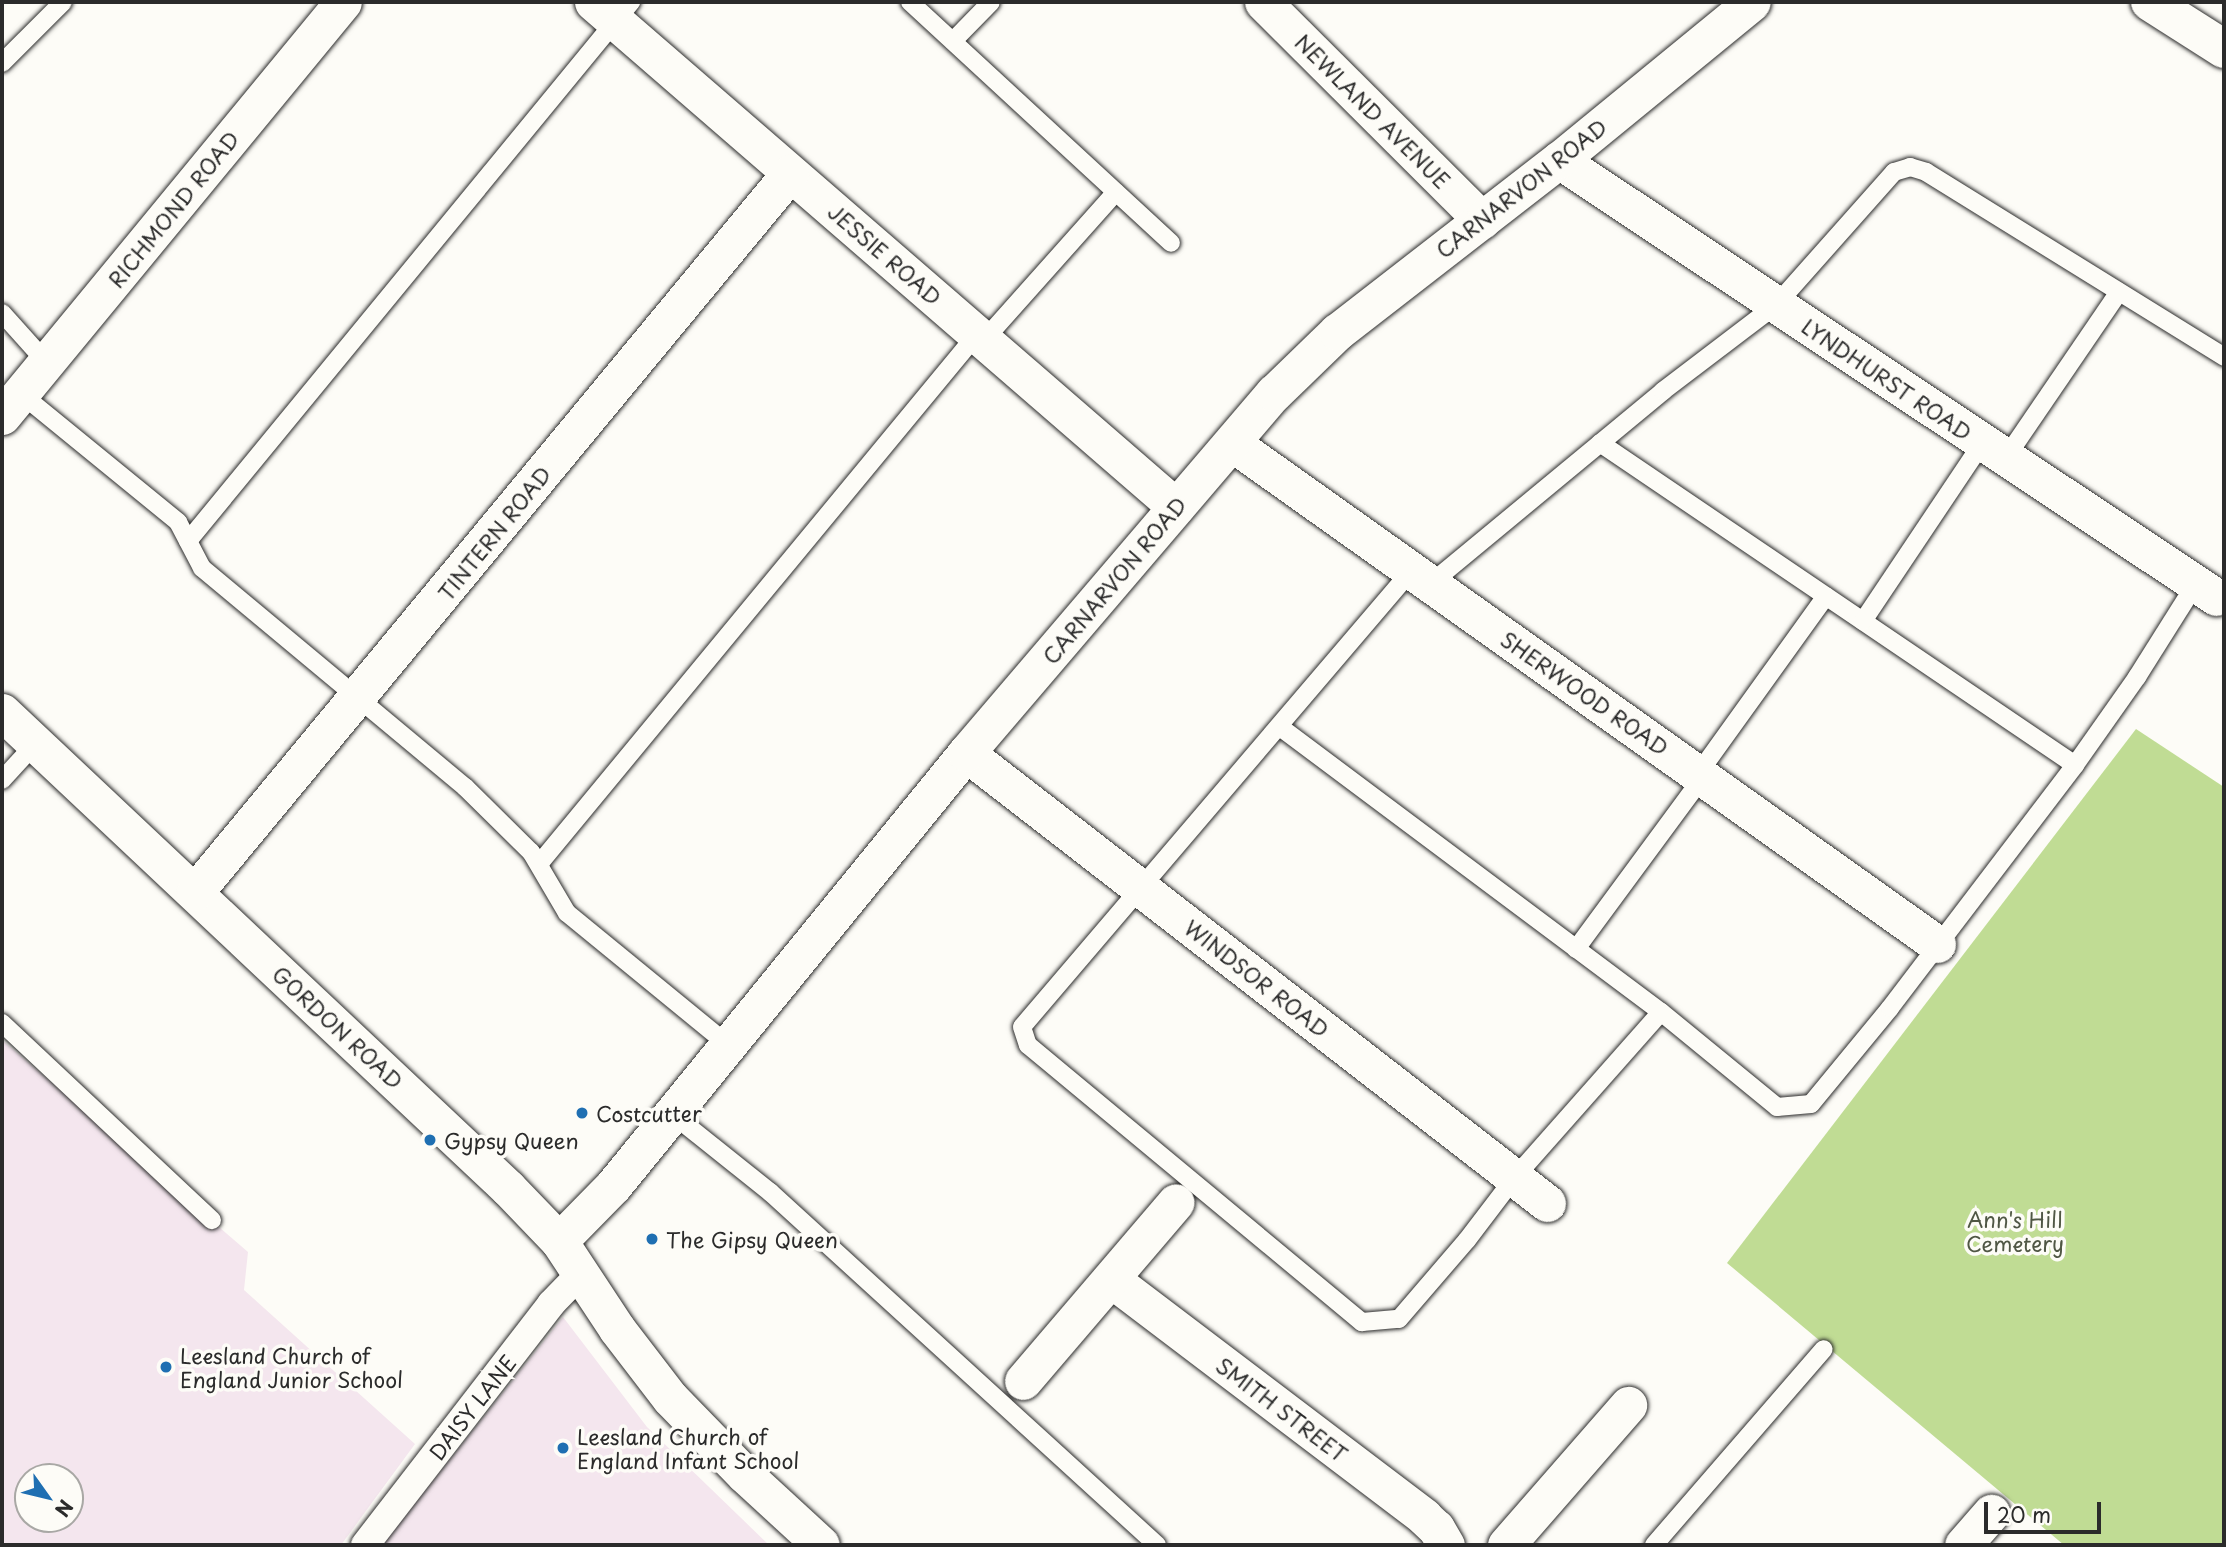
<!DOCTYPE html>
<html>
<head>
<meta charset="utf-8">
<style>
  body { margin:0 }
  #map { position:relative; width:2226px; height:1547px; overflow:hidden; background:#fdfcf7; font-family:"Playpen Sans",sans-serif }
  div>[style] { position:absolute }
  .built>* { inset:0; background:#f4e6ee }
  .green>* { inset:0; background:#c0dc94 }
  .roads { filter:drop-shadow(0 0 2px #2b2b2b) drop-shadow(0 0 2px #2b2b2b) }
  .service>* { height:18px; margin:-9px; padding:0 9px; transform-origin:9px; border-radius:9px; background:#fdfcf7 }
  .pedestrian>* { height:28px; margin:-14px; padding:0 14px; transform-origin:14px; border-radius:14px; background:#fdfcf7 }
  .minor>* { height:37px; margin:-18.5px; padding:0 18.5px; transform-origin:18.5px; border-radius:18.5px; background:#fdfcf7 }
  .tertiary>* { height:38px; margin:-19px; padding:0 19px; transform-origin:19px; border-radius:19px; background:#fdfcf7 }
  .dots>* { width:19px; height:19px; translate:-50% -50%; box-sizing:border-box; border:4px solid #fdfcf7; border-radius:50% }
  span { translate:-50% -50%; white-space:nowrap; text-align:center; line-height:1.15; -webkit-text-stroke:7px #fdfcf7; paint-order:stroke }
  .street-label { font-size:21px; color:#2b2b2b }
  .poi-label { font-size:21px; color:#2b2b2b }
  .left { translate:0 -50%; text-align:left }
  .park-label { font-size:21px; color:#505745 }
  .frame { position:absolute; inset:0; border:4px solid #2b2b2b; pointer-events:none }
  .north { position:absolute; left:14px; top:1463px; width:70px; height:70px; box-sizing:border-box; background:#fdfcf7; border:2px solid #a9a8a5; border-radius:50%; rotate:124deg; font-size:19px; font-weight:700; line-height:28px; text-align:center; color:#2b2b2b }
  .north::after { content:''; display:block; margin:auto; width:24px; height:32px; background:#1f6fb2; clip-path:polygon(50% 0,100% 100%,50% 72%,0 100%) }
  .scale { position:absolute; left:1984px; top:1502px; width:117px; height:32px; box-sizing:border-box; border:4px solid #2b2b2b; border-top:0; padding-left:9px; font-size:21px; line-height:24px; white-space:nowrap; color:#2b2b2b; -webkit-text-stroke:5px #fdfcf7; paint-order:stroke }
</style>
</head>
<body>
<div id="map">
  <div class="built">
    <i style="clip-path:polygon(evenodd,2px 1040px,248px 1252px,244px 1290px,415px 1444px,341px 1545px,2px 1545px,2px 1040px,28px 1477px,70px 1477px,70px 1519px,28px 1519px,28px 1477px)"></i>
    <i style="clip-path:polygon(563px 1317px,647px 1427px,769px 1545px,382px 1545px)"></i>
  </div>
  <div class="green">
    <i style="clip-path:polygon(2136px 729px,2224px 787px,2224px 1545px,2064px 1545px,1727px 1263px)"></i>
  </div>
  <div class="roads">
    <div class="service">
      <i style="left:910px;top:2px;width:355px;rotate:42.7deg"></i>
      <i style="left:953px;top:41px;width:54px;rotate:-45.7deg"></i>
      <i style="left:2px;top:63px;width:86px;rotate:-45deg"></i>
      <i style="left:2px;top:313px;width:66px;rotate:48.1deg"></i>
      <i style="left:984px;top:340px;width:198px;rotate:-48.3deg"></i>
      <i style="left:20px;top:393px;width:204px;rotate:39.2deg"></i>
      <i style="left:178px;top:522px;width:52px;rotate:62.4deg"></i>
      <i style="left:202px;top:568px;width:342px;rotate:39.8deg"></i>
      <i style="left:465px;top:787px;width:93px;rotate:44.6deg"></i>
      <i style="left:531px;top:852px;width:71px;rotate:59.5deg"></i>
      <i style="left:567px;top:913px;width:207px;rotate:39.3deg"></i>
      <i style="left:1600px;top:443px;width:574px;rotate:34.13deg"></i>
      <i style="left:2005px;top:459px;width:202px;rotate:-55.7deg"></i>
      <i style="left:188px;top:541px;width:698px;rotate:-50.58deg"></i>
      <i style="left:1411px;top:571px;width:599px;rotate:130.47deg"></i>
      <i style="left:1022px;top:1027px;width:19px;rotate:72deg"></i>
      <i style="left:1028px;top:1045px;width:434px;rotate:39.7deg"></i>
      <i style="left:1362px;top:1322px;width:37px;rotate:-5deg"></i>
      <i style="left:1399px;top:1319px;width:104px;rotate:-49.3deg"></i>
      <i style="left:1467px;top:1240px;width:79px;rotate:-52.7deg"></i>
      <i style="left:1515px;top:1177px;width:220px;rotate:-48.5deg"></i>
      <i style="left:1430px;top:584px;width:303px;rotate:-39.6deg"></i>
      <i style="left:1663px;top:391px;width:142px;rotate:-37.3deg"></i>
      <i style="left:1776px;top:305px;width:178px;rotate:-48.4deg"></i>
      <i style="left:1894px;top:172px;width:17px;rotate:-17deg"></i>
      <i style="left:1910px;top:167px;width:17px;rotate:17deg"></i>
      <i style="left:1926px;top:172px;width:351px;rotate:31.8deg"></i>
      <i style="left:1863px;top:621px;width:214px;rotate:-56.2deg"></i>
      <i style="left:1280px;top:727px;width:476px;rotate:36.8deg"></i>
      <i style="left:1661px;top:1012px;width:150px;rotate:39.3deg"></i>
      <i style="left:1777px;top:1107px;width:34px;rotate:-5deg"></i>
      <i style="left:1811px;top:1104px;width:124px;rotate:-50.5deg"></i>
      <i style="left:1890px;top:1008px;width:305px;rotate:-52.7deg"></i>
      <i style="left:2075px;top:765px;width:108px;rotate:-54.8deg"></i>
      <i style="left:2137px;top:677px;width:109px;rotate:-57.8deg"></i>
      <i style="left:1698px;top:774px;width:219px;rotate:-54.3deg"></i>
      <i style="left:2px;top:780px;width:49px;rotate:-47.5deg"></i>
      <i style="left:539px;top:864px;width:688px;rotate:-50.43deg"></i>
      <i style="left:1576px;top:949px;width:214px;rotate:-53.6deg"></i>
      <i style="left:2px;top:1023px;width:288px;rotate:43.2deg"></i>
      <i style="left:671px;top:1113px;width:127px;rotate:38.6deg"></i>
      <i style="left:770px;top:1192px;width:524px;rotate:42.37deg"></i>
      <i style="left:1654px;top:1545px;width:259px;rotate:-49.1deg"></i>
    </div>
    <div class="pedestrian">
      <i style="left:365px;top:1545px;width:304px;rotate:-52.3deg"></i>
      <i style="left:551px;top:1304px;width:45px;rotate:-45.9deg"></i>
    </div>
    <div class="minor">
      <i style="left:593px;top:2px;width:771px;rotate:40.9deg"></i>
      <i style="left:1263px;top:2px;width:309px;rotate:44.9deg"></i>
      <i style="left:1559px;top:160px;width:789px;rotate:33.63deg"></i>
      <i style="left:2px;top:416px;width:536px;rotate:-50.52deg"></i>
      <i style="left:1232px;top:443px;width:865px;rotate:35.4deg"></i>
      <i style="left:2px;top:712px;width:695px;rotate:43.25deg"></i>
      <i style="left:508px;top:1188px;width:74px;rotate:46.1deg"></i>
      <i style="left:559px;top:1241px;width:105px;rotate:56.6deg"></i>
      <i style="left:617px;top:1329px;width:87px;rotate:52.5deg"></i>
      <i style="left:670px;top:1398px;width:107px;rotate:45.8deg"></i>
      <i style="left:745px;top:1475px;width:103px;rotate:42.6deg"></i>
      <i style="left:966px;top:753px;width:735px;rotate:37.76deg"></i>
      <i style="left:195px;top:892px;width:933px;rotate:-50.39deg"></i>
      <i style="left:559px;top:1241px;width:77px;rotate:-45.5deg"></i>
      <i style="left:613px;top:1186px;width:559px;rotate:-50.81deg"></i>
      <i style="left:966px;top:753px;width:474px;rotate:-49.5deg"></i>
      <i style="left:1274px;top:393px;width:88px;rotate:-44.1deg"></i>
      <i style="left:1337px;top:332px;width:281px;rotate:-37.8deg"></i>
      <i style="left:1559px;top:160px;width:249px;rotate:-39.3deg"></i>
      <i style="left:1111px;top:1279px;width:393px;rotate:37.2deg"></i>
      <i style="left:1424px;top:1517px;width:16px;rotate:43deg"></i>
      <i style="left:1436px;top:1528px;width:20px;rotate:60deg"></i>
      <i style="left:1023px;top:1381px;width:235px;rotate:-49.5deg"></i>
      <i style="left:1506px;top:1545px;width:186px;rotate:-48.9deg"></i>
      <i style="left:1963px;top:1545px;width:43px;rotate:-48.8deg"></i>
    </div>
    <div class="tertiary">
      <i style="left:2150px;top:2px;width:88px;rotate:32.4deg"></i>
    </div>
  </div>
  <div class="dots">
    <i style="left:582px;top:1113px;background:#1f6fb2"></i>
    <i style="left:430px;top:1140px;background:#1f6fb2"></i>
    <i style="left:652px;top:1239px;background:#1f6fb2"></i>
    <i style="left:166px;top:1367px;background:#1f6fb2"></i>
    <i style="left:563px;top:1448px;background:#1f6fb2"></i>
  </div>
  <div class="street-label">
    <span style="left:1373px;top:111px;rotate:45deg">NEWLAND AVENUE</span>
    <span style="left:1521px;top:188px;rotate:-38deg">CARNARVON ROAD</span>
    <span style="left:173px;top:209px;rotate:-51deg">RICHMOND ROAD</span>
    <span style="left:885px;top:254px;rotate:41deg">JESSIE ROAD</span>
    <span style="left:1887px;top:379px;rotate:34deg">LYNDHURST ROAD</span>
    <span style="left:494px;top:533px;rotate:-51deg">TINTERN ROAD</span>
    <span style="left:1114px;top:580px;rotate:-50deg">CARNARVON ROAD</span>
    <span style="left:1585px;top:693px;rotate:35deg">SHERWOOD ROAD</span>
    <span style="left:1257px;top:978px;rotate:38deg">WINDSOR ROAD</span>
    <span style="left:338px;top:1027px;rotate:43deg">GORDON ROAD</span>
    <span style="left:472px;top:1407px;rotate:-52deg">DAISY LANE</span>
    <span style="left:1282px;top:1409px;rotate:37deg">SMITH STREET</span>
  </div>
  <div class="poi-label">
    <span class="left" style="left:596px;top:1113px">Costcutter</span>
    <span class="left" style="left:444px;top:1140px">Gypsy Queen</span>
    <span class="left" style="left:666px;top:1239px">The Gipsy Queen</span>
    <span class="left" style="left:180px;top:1367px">Leesland Church of<br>England Junior School</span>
    <span class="left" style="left:577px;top:1448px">Leesland Church of<br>England Infant School</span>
  </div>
  <div class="park-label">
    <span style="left:2015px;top:1231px">Ann's Hill<br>Cemetery</span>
  </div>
  <div class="frame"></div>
  <div class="north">N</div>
  <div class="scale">20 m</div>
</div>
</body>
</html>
